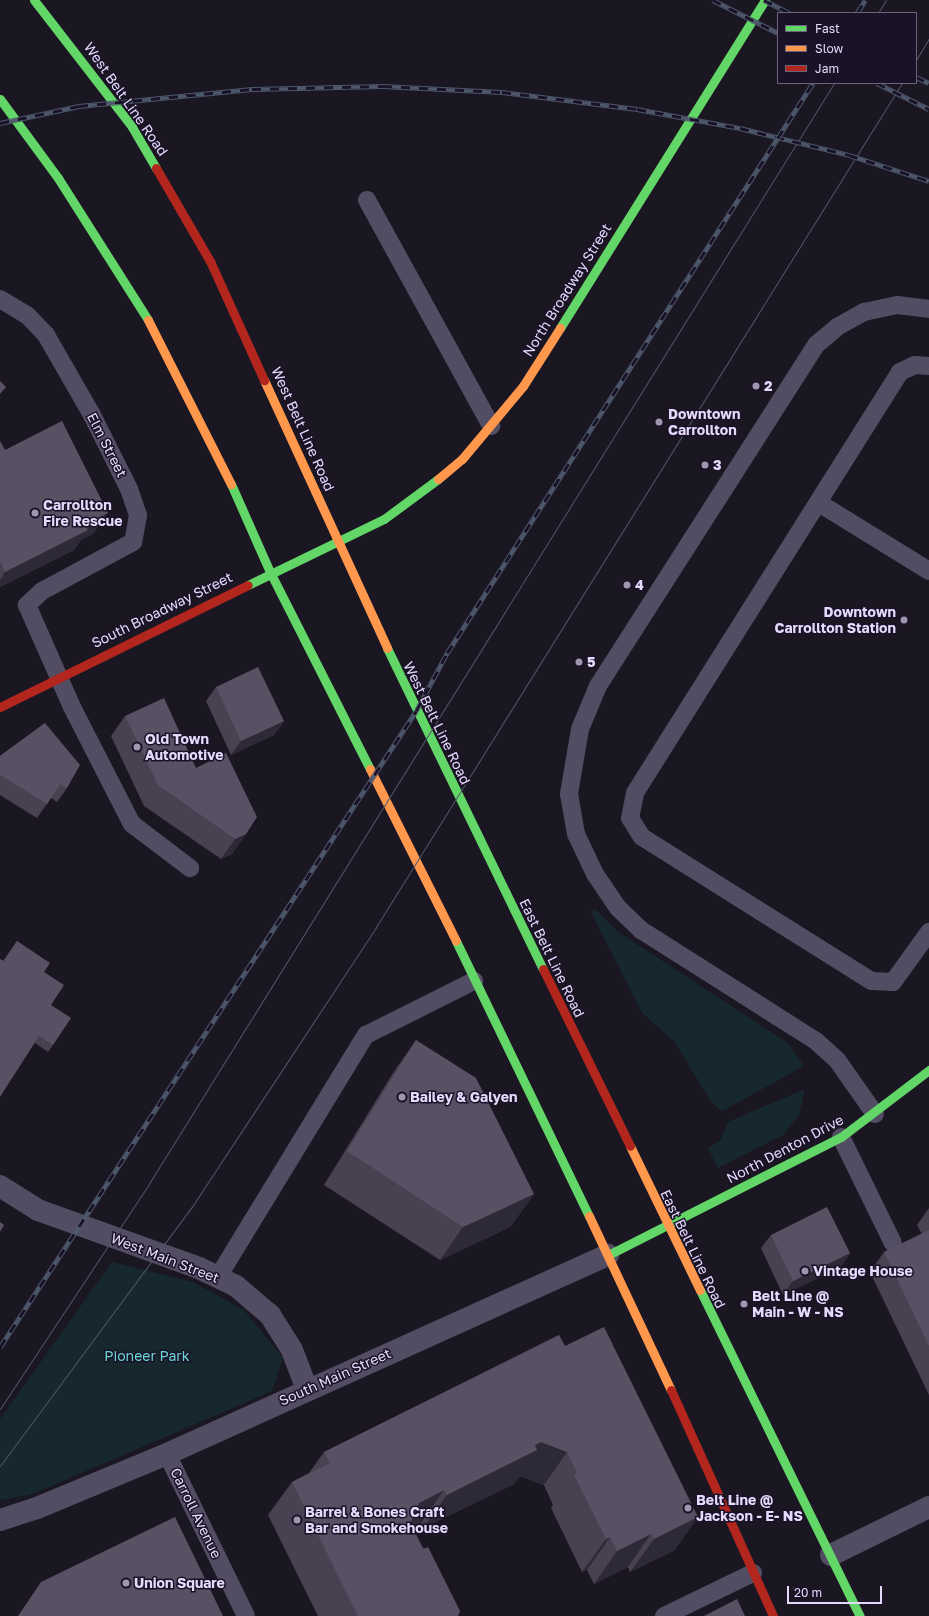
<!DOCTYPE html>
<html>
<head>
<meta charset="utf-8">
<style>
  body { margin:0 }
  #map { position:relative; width:929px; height:1616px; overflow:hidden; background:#1b1722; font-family:"Golos Text",sans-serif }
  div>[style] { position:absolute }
  .green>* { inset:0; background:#16282e }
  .lane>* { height:18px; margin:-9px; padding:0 9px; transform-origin:9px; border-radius:9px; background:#524d62 }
  .street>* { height:22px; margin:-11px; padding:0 11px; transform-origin:11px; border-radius:11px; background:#524d62 }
  .fast>* { height:9px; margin:-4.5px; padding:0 4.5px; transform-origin:4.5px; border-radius:4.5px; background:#63d668 }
  .slow>* { height:9px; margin:-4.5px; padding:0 4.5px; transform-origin:4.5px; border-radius:4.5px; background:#ff974d }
  .jam>* { height:9px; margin:-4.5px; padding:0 4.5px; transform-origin:4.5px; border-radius:4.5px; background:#b3261e }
  .tram>* { height:1px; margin:-0.5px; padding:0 0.5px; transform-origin:0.5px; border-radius:0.5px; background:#4d586c }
  .rail>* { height:4.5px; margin-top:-2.25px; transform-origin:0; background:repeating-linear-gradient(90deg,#1a1227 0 9px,#4d586c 0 18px); box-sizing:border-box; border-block:1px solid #4d586c }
  .wall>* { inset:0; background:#474151 }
  .shaded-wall>* { inset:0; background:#2e2936 }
  .building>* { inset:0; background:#585163 }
  .dots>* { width:11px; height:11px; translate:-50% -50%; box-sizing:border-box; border:2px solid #1a1227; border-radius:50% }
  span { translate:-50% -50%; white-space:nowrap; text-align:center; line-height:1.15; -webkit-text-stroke:3px #1a1227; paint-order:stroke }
  .street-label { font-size:14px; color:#e6dafc }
  .poi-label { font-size:14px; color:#e6dafc; font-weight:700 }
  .left { translate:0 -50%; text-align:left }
  .right { translate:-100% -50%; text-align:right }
  .park-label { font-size:14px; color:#6bd7d6 }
  .legend { position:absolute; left:777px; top:12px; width:140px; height:72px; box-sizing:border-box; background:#1a1227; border:1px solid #6c627c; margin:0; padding:5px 7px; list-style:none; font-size:12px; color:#e6dafc }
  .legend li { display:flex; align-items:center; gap:8px; height:20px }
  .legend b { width:20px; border:1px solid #6c627c }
  .scale { position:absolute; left:787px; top:1586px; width:95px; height:18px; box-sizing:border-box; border:2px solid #e6dafc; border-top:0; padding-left:5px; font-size:12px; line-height:14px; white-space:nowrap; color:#e6dafc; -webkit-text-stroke:3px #1a1227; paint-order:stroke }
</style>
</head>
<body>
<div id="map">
  <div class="green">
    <i style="clip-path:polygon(595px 909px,618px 932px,788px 1043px,804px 1066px,722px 1111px,712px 1103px,674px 1041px,642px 1013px,591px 912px)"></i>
    <i style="clip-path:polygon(805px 1089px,799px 1115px,783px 1135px,718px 1168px,708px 1148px,720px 1141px,728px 1122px)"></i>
    <i style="clip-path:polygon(112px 1262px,193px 1282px,244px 1310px,283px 1358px,272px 1391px,30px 1495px,0 1500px,0 1419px)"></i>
  </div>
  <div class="lane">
    <i style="left:367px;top:200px;width:258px;rotate:61.2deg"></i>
    <i style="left:0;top:299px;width:31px;rotate:31deg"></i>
    <i style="left:27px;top:315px;width:28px;rotate:46deg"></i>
    <i style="left:46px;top:335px;width:92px;rotate:60.1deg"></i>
    <i style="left:92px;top:415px;width:83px;rotate:63.4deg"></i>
    <i style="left:129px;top:489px;width:28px;rotate:71deg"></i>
    <i style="left:138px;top:515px;width:27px;rotate:100deg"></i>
    <i style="left:133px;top:542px;width:103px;rotate:151.7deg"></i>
    <i style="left:42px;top:591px;width:21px;rotate:137deg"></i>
    <i style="left:27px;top:605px;width:111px;rotate:66.2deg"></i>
    <i style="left:72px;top:707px;width:131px;rotate:62.9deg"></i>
    <i style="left:132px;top:824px;width:73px;rotate:37.2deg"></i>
    <i style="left:929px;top:366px;width:14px;rotate:-176deg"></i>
    <i style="left:915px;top:365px;width:17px;rotate:155deg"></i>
    <i style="left:900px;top:372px;width:497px;rotate:122.2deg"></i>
    <i style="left:635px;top:793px;width:25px;rotate:101deg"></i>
    <i style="left:630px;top:818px;width:22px;rotate:58deg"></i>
    <i style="left:642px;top:837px;width:271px;rotate:32.1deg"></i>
    <i style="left:872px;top:981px;width:21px;rotate:3deg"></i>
    <i style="left:893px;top:982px;width:62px;rotate:-54.2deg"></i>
    <i style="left:819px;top:503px;width:129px;rotate:31.7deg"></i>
    <i style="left:875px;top:1114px;width:66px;rotate:-125.1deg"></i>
    <i style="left:837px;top:1060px;width:28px;rotate:-138deg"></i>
    <i style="left:816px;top:1041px;width:207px;rotate:-147.6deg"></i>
    <i style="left:641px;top:930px;width:32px;rotate:-136deg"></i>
    <i style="left:618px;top:908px;width:41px;rotate:-124.1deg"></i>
    <i style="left:595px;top:874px;width:44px;rotate:-115.4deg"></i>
    <i style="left:576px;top:834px;width:41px;rotate:-99.9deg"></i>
    <i style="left:569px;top:794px;width:66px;rotate:-80.4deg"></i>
    <i style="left:580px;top:729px;width:47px;rotate:-67.3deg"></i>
    <i style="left:598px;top:686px;width:406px;rotate:-57.4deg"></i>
    <i style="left:817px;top:344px;width:26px;rotate:-40deg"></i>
    <i style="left:837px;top:327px;width:31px;rotate:-29deg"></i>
    <i style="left:864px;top:312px;width:34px;rotate:-12deg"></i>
    <i style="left:897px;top:305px;width:32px;rotate:7deg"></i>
    <i style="left:841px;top:1137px;width:118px;rotate:63.9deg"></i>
    <i style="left:218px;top:1277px;width:284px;rotate:-58.6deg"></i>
    <i style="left:366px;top:1035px;width:121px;rotate:-26.6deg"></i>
    <i style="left:167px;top:1454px;width:180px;rotate:64deg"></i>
    <i style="left:664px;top:1616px;width:99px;rotate:-25.8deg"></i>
  </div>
  <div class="street">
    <i style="left:0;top:1186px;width:45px;rotate:32.3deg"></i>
    <i style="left:38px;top:1210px;width:171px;rotate:19.8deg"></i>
    <i style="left:199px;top:1268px;width:41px;rotate:25.9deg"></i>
    <i style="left:236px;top:1286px;width:45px;rotate:40.5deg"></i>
    <i style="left:270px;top:1315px;width:41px;rotate:57.8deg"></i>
    <i style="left:292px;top:1350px;width:42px;rotate:69deg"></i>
    <i style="left:0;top:1520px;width:39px;rotate:-18deg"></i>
    <i style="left:37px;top:1508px;width:141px;rotate:-22.6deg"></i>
    <i style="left:167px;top:1454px;width:484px;rotate:-24.3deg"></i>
    <i style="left:831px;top:1555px;width:109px;rotate:-26.1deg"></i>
  </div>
  <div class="fast">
    <i style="left:34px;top:0;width:160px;rotate:52.3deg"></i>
    <i style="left:132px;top:127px;width:48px;rotate:59.7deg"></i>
    <i style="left:0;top:99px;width:98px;rotate:53.7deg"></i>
    <i style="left:58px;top:178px;width:168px;rotate:57.6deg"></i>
    <i style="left:560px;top:328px;width:387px;rotate:-58deg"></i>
    <i style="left:231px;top:484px;width:96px;rotate:66.1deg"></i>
    <i style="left:270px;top:572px;width:221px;rotate:63.1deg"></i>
    <i style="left:248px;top:585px;width:151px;rotate:-25.9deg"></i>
    <i style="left:384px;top:519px;width:67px;rotate:-36.5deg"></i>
    <i style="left:387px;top:648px;width:357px;rotate:64.1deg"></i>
    <i style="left:456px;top:941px;width:305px;rotate:64.2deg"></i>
    <i style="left:608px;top:1255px;width:261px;rotate:-26.9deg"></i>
    <i style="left:841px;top:1137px;width:111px;rotate:-37.3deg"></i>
    <i style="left:700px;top:1290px;width:363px;rotate:63.9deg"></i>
  </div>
  <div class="slow">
    <i style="left:148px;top:320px;width:184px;rotate:63.2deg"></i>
    <i style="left:264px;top:380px;width:295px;rotate:65.3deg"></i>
    <i style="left:438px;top:479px;width:31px;rotate:-40deg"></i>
    <i style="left:462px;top:459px;width:95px;rotate:-50.1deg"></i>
    <i style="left:523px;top:386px;width:69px;rotate:-57.5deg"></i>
    <i style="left:370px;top:769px;width:192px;rotate:63.4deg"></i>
    <i style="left:630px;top:1146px;width:160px;rotate:64.1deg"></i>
    <i style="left:589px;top:1216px;width:192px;rotate:64.8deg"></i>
  </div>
  <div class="jam">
    <i style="left:156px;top:168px;width:108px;rotate:59.9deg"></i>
    <i style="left:210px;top:261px;width:131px;rotate:65.6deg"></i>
    <i style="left:0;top:707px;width:276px;rotate:-26.2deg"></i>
    <i style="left:543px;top:969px;width:197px;rotate:63.8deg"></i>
    <i style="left:671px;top:1390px;width:248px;rotate:65.7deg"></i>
  </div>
  <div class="tram">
    <i style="left:878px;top:13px;width:15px;rotate:-58deg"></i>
    <i style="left:916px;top:60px;width:26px;rotate:-59deg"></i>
    <i style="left:0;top:1409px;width:272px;rotate:-56.5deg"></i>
    <i style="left:150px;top:1182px;width:1294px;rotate:-58.1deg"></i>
    <i style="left:0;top:1466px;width:328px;rotate:-53.5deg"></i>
    <i style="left:195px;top:1202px;width:329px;rotate:-56.6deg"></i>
    <i style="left:376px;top:927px;width:994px;rotate:-58.07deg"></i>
  </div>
  <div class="rail">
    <i style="left:713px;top:0;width:73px;rotate:26.9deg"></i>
    <i style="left:764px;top:0;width:29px;rotate:27deg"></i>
    <i style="left:857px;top:13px;width:15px;rotate:-58deg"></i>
    <i style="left:916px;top:77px;width:14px;rotate:25deg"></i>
    <i style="left:877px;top:83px;width:58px;rotate:26.6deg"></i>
    <i style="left:0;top:123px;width:81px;rotate:-12.1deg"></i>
    <i style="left:79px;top:106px;width:174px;rotate:-5.6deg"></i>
    <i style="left:252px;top:89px;width:131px;rotate:-1.3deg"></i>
    <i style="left:383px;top:86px;width:119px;rotate:2.9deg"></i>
    <i style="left:502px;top:92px;width:136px;rotate:7.2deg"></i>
    <i style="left:637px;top:109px;width:105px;rotate:10.5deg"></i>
    <i style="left:740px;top:128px;width:112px;rotate:13.9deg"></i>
    <i style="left:849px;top:155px;width:84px;rotate:18deg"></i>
    <i style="left:0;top:1347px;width:760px;rotate:-56.81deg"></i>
    <i style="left:416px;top:711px;width:66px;rotate:-61.9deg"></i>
    <i style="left:447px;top:653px;width:677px;rotate:-57.3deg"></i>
  </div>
  <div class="wall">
    <i style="clip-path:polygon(0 441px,5px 450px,94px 533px,81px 540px,74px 550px,0 587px)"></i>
    <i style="clip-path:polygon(216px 687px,284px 721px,274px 735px,231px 755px,206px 701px)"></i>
    <i style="clip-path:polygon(125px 716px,196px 768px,246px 834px,232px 854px,221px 859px,144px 806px,111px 736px)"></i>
    <i style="clip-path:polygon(45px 723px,67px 788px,57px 802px,51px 798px,37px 818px,0 795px,0 756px)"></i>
    <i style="clip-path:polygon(17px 941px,44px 972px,51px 1005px,53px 1045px,48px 1052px,35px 1043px,3px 961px)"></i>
    <i style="clip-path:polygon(416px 1040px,534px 1194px,510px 1227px,440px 1260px,324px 1185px,393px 1073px)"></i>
    <i style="clip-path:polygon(929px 1208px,929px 1395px,870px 1272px,884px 1252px,922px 1234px,917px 1225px)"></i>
    <i style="clip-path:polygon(771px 1235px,850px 1253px,841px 1267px,783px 1295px,761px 1248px)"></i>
    <i style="clip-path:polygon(559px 1335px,675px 1550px,630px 1572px,628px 1567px,594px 1584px,587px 1570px,582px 1572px,551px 1508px,553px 1505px,544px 1485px,520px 1476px,514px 1484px,423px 1528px,421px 1523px,413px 1528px,458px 1616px,318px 1616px,268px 1515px,292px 1482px,309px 1473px,324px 1452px)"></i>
  </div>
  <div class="shaded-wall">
    <i style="clip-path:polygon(108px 513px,94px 533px,81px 540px,74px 550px,0 587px,0 580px,5px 572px,85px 525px)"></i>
    <i style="clip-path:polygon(284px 721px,274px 735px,231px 755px,241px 741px)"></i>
    <i style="clip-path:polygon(246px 834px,232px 854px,221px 859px,235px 839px)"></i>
    <i style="clip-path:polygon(534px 1194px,510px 1227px,440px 1260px,463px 1227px)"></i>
    <i style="clip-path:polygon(850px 1253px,841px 1267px,783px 1295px,793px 1281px)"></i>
    <i style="clip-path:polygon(541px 1442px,567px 1452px,544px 1485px,520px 1476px,514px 1484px,423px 1528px,447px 1495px,535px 1445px)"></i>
    <i style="clip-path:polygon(444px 1490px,421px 1523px,396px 1536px,419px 1503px)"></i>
    <i style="clip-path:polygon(698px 1517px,675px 1550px,630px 1572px,654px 1539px)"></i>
    <i style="clip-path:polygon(651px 1534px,628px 1567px,594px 1584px,617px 1551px)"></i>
    <i style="clip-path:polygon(610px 1537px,587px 1570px,582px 1572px,606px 1539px)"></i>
  </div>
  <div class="building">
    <i style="clip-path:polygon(0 381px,6px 387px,0 394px)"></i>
    <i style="clip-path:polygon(62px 421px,108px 513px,85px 525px,88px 530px,5px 572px,0 561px,0 441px,5px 450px)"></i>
    <i style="clip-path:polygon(258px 667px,284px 721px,241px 741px,216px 687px)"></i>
    <i style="clip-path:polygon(164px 698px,196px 768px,226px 753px,257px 817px,246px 834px,235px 839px,158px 785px,125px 716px)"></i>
    <i style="clip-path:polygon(45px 723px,80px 765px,67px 788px,60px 784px,47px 804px,0 775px,0 756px)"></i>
    <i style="clip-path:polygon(17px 941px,50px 963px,44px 972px,64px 985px,51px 1005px,71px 1018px,53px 1045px,39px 1036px,0 1097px,0 959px,4px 961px)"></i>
    <i style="clip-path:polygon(416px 1040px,476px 1078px,534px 1194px,463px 1227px,347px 1151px)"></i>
    <i style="clip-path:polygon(827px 1207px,850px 1253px,793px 1281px,771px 1235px)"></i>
    <i style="clip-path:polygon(0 1222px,4px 1225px,0 1232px)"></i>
    <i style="clip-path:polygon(929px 1230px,929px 1346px,884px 1252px)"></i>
    <i style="clip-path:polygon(604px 1327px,698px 1517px,654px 1539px,651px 1534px,617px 1551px,610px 1537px,606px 1539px,574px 1475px,577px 1473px,567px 1452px,541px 1442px,535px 1445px,537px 1450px,447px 1495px,444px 1490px,419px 1503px,410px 1524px,423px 1549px,428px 1547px,460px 1611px,458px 1616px,358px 1616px,292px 1482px,330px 1463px,324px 1452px,559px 1335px,565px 1346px)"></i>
    <i style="clip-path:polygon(175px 1517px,223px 1616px,18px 1616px,41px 1582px)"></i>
    <i style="clip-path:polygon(737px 1599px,745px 1616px,704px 1616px)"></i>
  </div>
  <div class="dots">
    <i style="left:756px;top:386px;background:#9f96b0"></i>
    <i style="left:659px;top:422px;background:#9f96b0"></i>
    <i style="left:705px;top:465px;background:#9f96b0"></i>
    <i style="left:35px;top:513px;background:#9f96b0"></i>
    <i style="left:627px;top:585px;background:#9f96b0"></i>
    <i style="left:904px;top:620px;background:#9f96b0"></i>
    <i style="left:579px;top:662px;background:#9f96b0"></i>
    <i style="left:137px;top:747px;background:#9f96b0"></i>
    <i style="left:402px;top:1097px;background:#9f96b0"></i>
    <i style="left:805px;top:1271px;background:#9f96b0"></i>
    <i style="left:744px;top:1304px;background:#9f96b0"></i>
    <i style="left:688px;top:1508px;background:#9f96b0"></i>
    <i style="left:297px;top:1520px;background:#9f96b0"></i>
    <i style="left:126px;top:1583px;background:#9f96b0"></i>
  </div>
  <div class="street-label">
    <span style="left:126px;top:99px;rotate:55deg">West Belt Line Road</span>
    <span style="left:567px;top:290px;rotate:-58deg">North Broadway Street</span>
    <span style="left:303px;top:429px;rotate:66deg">West Belt Line Road</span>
    <span style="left:107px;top:445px;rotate:63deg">Elm Street</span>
    <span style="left:162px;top:610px;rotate:-26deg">South Broadway Street</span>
    <span style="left:437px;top:723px;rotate:64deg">West Belt Line Road</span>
    <span style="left:552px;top:958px;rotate:64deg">East Belt Line Road</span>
    <span style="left:785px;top:1149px;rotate:-28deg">North Denton Drive</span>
    <span style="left:693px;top:1249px;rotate:64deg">East Belt Line Road</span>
    <span style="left:165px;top:1258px;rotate:21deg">West Main Street</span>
    <span style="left:335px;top:1377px;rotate:-24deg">South Main Street</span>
    <span style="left:196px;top:1513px;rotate:64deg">Carroll Avenue</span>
  </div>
  <div class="poi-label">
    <span class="left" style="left:764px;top:386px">2</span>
    <span class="left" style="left:668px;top:422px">Downtown<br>Carrollton</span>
    <span class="left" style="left:713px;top:465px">3</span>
    <span class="left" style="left:43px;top:513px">Carrollton<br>Fire Rescue</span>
    <span class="left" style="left:635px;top:585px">4</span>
    <span class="right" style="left:896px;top:620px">Downtown<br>Carrollton Station</span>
    <span class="left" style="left:587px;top:662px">5</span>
    <span class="left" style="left:145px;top:747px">Old Town<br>Automotive</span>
    <span class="left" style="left:410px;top:1097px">Bailey &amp; Galyen</span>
    <span class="left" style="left:813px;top:1271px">Vintage House</span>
    <span class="left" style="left:752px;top:1304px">Belt Line @<br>Main - W - NS</span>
    <span class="left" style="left:696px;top:1508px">Belt Line @<br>Jackson - E- NS</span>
    <span class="left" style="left:305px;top:1520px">Barrel &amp; Bones Craft<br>Bar and Smokehouse</span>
    <span class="left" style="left:134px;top:1583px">Union Square</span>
  </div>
  <div class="park-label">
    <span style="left:147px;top:1356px">Pioneer Park</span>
  </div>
  <ul class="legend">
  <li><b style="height:5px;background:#63d668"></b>Fast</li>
  <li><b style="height:5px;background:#ff974d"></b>Slow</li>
  <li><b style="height:5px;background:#b3261e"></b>Jam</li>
  </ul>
  <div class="scale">20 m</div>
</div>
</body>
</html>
